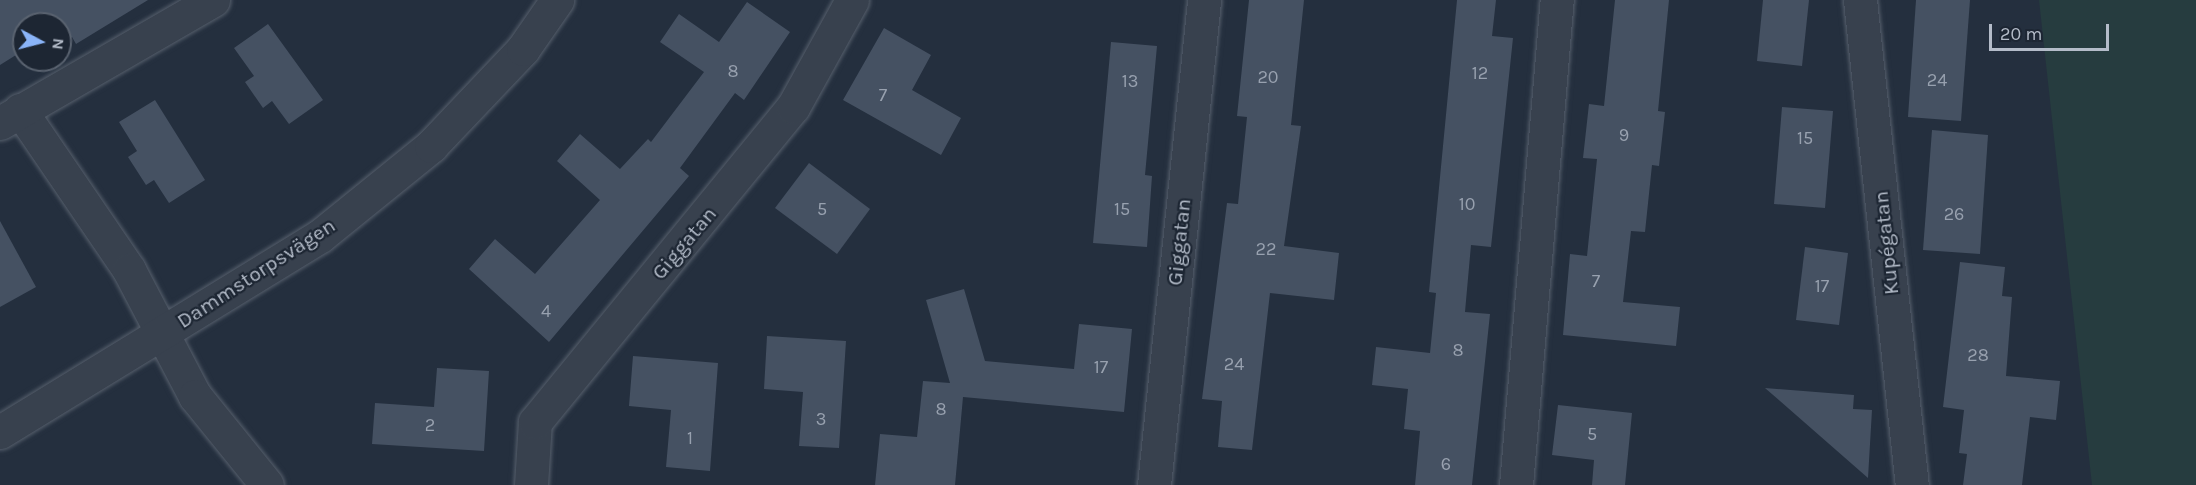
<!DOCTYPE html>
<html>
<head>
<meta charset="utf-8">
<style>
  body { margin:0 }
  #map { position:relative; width:2196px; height:485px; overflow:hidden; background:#242f3e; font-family:Karla,sans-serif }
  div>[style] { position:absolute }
  .green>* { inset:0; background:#263c3f }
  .building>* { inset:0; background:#455162 }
  .roads { filter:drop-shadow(0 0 2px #565f6c) drop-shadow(0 0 2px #565f6c) }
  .street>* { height:33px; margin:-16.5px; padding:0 16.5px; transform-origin:16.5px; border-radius:16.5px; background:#38414e }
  span { translate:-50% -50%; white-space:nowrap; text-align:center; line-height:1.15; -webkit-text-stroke:4.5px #1d2633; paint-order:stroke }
  .number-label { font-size:18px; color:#98a1af }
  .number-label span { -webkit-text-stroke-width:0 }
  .street-label { font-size:21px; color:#b4bcc9 }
  .north { position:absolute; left:12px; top:12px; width:60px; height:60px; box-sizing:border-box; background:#1d2633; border:2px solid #59626f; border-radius:50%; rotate:97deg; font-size:16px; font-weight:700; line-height:24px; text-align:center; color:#b4bcc9 }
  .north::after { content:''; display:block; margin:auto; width:21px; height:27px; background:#8ab4f8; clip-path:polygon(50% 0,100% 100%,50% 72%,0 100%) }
  .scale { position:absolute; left:1989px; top:24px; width:120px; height:27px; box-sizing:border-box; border:3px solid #b4bcc9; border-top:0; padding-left:8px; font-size:18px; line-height:21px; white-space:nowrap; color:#b4bcc9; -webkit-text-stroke:4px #1d2633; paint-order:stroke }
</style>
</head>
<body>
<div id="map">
  <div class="green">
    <i style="clip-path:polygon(2039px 0,2196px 0,2196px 485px,2092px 485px)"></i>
  </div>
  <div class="building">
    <i style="clip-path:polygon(0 0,148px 0,76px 44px,72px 37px,60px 45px,60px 24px,24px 24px,24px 50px,0 65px)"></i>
    <i style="clip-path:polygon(1249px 0,1304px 0,1291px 125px,1301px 126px,1284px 246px,1339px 253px,1334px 300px,1270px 293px,1252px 450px,1218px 447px,1222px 401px,1202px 399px,1227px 203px,1238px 204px,1247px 117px,1237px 116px)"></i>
    <i style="clip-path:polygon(1457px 0,1496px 0,1492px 36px,1513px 38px,1491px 247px,1471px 245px,1465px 312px,1490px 314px,1472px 485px,1415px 485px,1420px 431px,1404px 429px,1408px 389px,1372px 385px,1376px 347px,1430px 353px,1436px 293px,1429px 292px)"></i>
    <i style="clip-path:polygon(1615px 0,1669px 0,1658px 111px,1665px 112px,1659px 166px,1652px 165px,1645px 232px,1631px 231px,1623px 302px,1680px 307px,1676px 346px,1563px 335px,1570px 254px,1587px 256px,1597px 159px,1583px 158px,1589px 104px,1604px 106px)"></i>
    <i style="clip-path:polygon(1763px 0,1809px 0,1802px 66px,1757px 61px)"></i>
    <i style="clip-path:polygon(1916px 0,1970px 0,1961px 121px,1908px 117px)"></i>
    <i style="clip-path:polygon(747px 2px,790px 32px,744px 100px,735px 93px,680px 168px,689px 176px,549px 342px,469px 269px,495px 239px,535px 274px,600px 200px,557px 161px,580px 134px,620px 169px,648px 139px,651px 142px,704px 72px,660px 42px,679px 14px,719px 42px)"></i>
    <i style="clip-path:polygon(268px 24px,323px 100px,289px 124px,272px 101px,263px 108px,245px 82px,254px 76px,234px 48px)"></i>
    <i style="clip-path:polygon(884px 28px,931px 55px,912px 90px,961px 118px,941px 155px,843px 100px)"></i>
    <i style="clip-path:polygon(1111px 42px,1157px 46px,1145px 175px,1152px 176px,1147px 247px,1093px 243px)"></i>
    <i style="clip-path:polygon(155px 100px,205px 180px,169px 203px,154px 180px,146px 185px,128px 157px,137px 151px,119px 122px)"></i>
    <i style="clip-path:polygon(1782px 107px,1833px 111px,1825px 208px,1774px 204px)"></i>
    <i style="clip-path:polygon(1932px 130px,1988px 135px,1980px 254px,1923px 250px)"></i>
    <i style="clip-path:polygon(809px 163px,870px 209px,837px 254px,775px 208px)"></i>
    <i style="clip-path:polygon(0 221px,36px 287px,0 307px)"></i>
    <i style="clip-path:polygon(1805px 247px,1848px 253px,1839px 325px,1796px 320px)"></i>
    <i style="clip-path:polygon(1960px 262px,2005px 267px,2002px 296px,2012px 297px,2006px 376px,2060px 381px,2056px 420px,2030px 417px,2022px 485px,1963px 485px,1967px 454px,1959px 453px,1964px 410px,1943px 407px)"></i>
    <i style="clip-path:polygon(964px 289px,985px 361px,1074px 369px,1079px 324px,1132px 329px,1124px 412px,963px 397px,955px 485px,875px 485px,880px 434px,917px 437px,923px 381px,950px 383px,926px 300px)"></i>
    <i style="clip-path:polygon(767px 336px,846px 341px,839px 448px,799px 446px,803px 392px,764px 389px)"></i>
    <i style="clip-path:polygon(633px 356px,718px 363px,710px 471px,666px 467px,671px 410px,629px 406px)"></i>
    <i style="clip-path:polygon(437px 368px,489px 371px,484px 451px,372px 444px,375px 403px,434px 407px)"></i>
    <i style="clip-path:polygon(1765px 388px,1854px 395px,1853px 409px,1872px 410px,1868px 478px)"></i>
    <i style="clip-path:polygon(1558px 405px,1632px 413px,1625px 485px,1592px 485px,1594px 460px,1552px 455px)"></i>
  </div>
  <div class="roads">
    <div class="street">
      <i style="left:1860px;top:0;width:488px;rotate:83.9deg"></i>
      <i style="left:20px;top:110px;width:194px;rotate:55.7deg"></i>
      <i style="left:129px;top:270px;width:142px;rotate:62.4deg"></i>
      <i style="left:195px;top:396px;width:114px;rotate:51deg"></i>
      <i style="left:0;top:123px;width:246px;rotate:-30deg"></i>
      <i style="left:0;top:432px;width:375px;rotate:-31.5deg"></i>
      <i style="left:320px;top:236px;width:143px;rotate:-39deg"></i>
      <i style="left:431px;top:146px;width:134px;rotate:-46.5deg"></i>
      <i style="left:523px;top:49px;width:60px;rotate:-55.2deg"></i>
      <i style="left:531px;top:485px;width:63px;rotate:-86.4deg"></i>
      <i style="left:535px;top:422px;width:407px;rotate:-50.7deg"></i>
      <i style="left:793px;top:107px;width:122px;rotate:-61.1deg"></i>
      <i style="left:1154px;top:485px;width:488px;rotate:-84.1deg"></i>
      <i style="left:1516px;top:485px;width:487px;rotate:-85.2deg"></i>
    </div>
  </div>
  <div class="number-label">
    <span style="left:733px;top:71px">8</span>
    <span style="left:1480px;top:73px">12</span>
    <span style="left:1268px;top:77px">20</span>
    <span style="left:1937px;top:80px">24</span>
    <span style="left:1130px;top:81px">13</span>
    <span style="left:883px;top:95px">7</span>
    <span style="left:1624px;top:135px">9</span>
    <span style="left:1805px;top:138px">15</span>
    <span style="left:1467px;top:204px">10</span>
    <span style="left:822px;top:209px">5</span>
    <span style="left:1122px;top:209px">15</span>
    <span style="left:1954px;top:214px">26</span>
    <span style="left:1266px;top:249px">22</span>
    <span style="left:1596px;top:281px">7</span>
    <span style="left:1822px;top:286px">17</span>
    <span style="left:546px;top:311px">4</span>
    <span style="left:1458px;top:350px">8</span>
    <span style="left:1978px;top:355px">28</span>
    <span style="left:1234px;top:364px">24</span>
    <span style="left:1101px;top:367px">17</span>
    <span style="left:941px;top:409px">8</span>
    <span style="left:821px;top:419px">3</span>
    <span style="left:430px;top:425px">2</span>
    <span style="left:1592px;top:434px">5</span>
    <span style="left:690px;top:438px">1</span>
    <span style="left:1446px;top:464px">6</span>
  </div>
  <div class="street-label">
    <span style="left:1179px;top:242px;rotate:-84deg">Giggatan</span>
    <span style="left:684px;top:243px;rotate:-50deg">Giggatan</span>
    <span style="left:1886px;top:243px;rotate:-96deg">Kupégatan</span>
    <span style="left:256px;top:273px;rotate:-33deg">Dammstorpsvägen</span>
  </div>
  <div class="north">N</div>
  <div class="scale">20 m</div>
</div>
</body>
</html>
